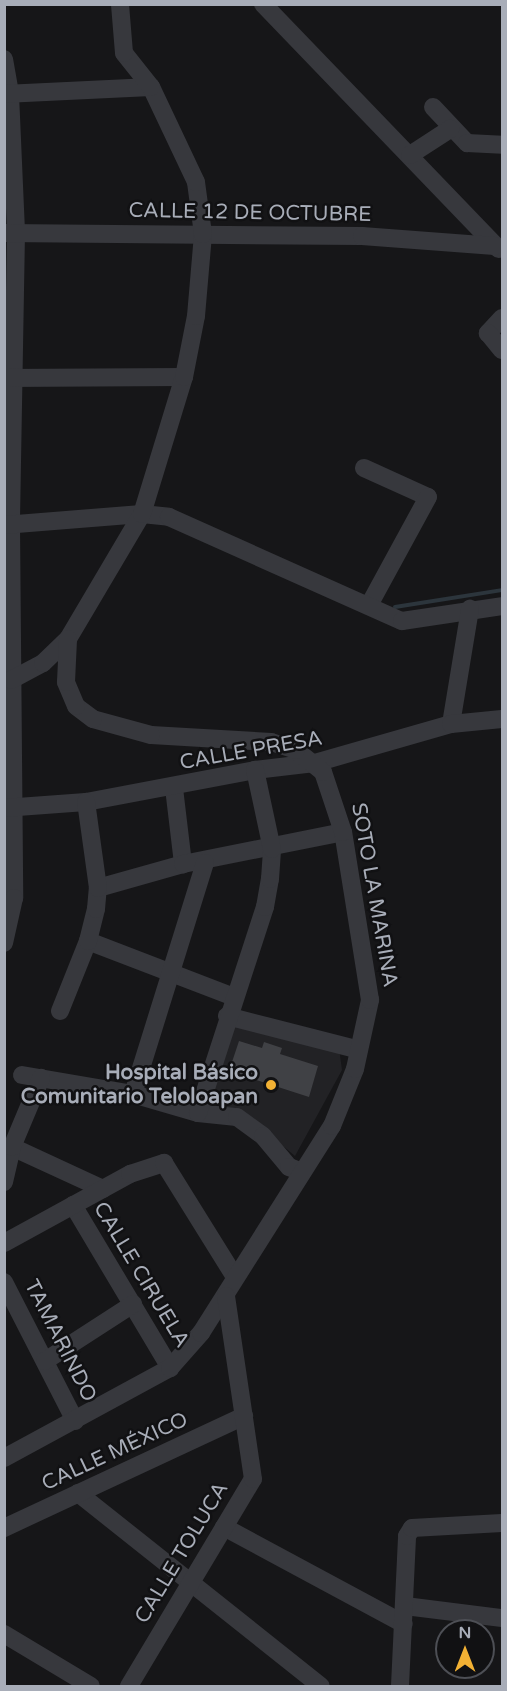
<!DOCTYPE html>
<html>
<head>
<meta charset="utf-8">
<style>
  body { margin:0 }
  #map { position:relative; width:507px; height:1691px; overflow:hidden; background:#161618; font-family:"Varela Round",sans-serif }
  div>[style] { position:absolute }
  .built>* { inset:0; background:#222225 }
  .stream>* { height:4px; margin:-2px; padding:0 2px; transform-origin:2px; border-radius:2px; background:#2c353c }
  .building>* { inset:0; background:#404145 }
  .minor>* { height:18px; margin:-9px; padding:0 9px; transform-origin:9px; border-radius:9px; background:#37383d }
  .dots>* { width:16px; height:16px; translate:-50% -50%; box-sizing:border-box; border:3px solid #111113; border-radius:50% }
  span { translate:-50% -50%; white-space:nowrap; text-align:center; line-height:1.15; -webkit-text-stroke:5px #111113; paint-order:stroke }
  .street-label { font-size:21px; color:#a8adb8 }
  .poi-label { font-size:21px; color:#a8adb8; font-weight:700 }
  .right { translate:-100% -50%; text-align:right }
  .frame { position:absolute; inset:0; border:6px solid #a8adb8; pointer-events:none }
  .north { position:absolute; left:435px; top:1619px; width:60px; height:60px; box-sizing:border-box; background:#111113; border:2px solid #4d4f55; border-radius:50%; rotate:0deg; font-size:16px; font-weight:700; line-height:24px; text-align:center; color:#a8adb8 }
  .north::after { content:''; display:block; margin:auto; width:21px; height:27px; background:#f2b134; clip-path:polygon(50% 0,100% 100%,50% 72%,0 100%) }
</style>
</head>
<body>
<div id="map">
  <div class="built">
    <i style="clip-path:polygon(233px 1018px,339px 1048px,342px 1070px,295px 1156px,241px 1111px,203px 1101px)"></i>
  </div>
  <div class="stream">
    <i style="left:395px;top:607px;width:108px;rotate:-9deg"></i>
  </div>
  <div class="building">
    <i style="clip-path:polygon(239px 1041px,262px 1048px,264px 1042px,282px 1048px,280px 1054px,318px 1066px,309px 1097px,229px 1071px)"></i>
  </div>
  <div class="minor">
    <i style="left:263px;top:4px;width:340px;rotate:46.1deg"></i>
    <i style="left:4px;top:59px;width:36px;rotate:80deg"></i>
    <i style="left:10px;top:94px;width:139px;rotate:87.5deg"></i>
    <i style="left:16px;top:233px;width:292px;rotate:91deg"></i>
    <i style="left:11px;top:525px;width:373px;rotate:89.5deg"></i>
    <i style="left:14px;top:898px;width:46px;rotate:102.5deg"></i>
    <i style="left:4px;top:94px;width:147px;rotate:-2.7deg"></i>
    <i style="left:433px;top:107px;width:50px;rotate:46.6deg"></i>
    <i style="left:467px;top:143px;width:35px;rotate:3deg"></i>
    <i style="left:410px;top:155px;width:48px;rotate:-33deg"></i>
    <i style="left:4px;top:233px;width:358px;rotate:0.5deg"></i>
    <i style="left:362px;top:236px;width:133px;rotate:4.3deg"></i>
    <i style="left:502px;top:318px;width:21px;rotate:133deg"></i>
    <i style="left:488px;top:333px;width:22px;rotate:51deg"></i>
    <i style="left:4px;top:378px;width:180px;rotate:-0.3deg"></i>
    <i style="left:364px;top:468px;width:70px;rotate:24.4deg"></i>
    <i style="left:428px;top:497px;width:123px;rotate:118.6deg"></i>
    <i style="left:4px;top:525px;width:138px;rotate:-4.6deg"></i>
    <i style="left:142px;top:514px;width:27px;rotate:6deg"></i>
    <i style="left:169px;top:517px;width:255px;rotate:24.1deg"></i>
    <i style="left:402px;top:621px;width:101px;rotate:-8.5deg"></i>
    <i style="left:11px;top:680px;width:36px;rotate:-28deg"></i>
    <i style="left:43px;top:663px;width:35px;rotate:-44deg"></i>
    <i style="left:68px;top:639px;width:145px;rotate:-59.4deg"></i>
    <i style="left:142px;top:514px;width:143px;rotate:-73deg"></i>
    <i style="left:184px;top:377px;width:62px;rotate:-78.9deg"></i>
    <i style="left:196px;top:316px;width:82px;rotate:-85.1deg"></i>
    <i style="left:203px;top:234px;width:52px;rotate:-97.7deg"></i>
    <i style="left:196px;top:182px;width:105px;rotate:-115.3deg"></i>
    <i style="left:151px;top:87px;width:43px;rotate:-128.5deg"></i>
    <i style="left:124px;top:53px;width:49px;rotate:-94.7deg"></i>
    <i style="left:451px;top:724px;width:117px;rotate:-80.6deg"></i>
    <i style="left:174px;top:788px;width:77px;rotate:83.2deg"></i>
    <i style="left:4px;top:808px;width:82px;rotate:-4.2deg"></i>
    <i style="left:86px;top:802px;width:172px;rotate:-10.7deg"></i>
    <i style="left:255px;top:770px;width:60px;rotate:-6.7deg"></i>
    <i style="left:315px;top:763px;width:141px;rotate:-16deg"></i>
    <i style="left:451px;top:724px;width:51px;rotate:-5.6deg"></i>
    <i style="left:98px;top:888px;width:88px;rotate:-15.8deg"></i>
    <i style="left:183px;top:864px;width:163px;rotate:-11.3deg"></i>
    <i style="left:88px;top:941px;width:156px;rotate:21deg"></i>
    <i style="left:60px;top:1011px;width:75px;rotate:-68.2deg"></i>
    <i style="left:88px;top:941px;width:33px;rotate:-76deg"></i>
    <i style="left:96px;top:909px;width:21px;rotate:-85deg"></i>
    <i style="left:98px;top:888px;width:87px;rotate:-97.9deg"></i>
    <i style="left:227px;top:1016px;width:136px;rotate:14.4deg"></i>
    <i style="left:22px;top:1075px;width:113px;rotate:9.7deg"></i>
    <i style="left:133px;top:1094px;width:68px;rotate:16.3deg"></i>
    <i style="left:198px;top:1113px;width:39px;rotate:6deg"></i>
    <i style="left:237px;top:1117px;width:32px;rotate:36deg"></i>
    <i style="left:263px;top:1136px;width:40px;rotate:50deg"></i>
    <i style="left:289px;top:1167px;width:14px;rotate:21deg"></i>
    <i style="left:133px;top:1094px;width:242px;rotate:-72.7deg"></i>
    <i style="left:198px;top:1113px;width:217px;rotate:-72deg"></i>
    <i style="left:265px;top:907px;width:28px;rotate:-80deg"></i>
    <i style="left:270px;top:879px;width:30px;rotate:-86deg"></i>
    <i style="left:272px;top:849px;width:81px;rotate:-102.1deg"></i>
    <i style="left:12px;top:1147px;width:100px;rotate:24.8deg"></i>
    <i style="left:4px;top:1182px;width:36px;rotate:-77deg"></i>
    <i style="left:12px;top:1147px;width:75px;rotate:-67.2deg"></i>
    <i style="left:73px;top:1205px;width:190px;rotate:59.2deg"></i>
    <i style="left:4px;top:1243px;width:144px;rotate:-28.7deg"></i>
    <i style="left:130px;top:1174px;width:36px;rotate:-18deg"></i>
    <i style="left:164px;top:1163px;width:134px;rotate:58.1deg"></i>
    <i style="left:4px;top:1282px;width:156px;rotate:62.9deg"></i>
    <i style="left:45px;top:1361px;width:105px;rotate:-32.9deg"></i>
    <i style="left:4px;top:1458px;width:189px;rotate:-28.5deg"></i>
    <i style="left:170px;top:1368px;width:47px;rotate:-48.5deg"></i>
    <i style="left:201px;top:1333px;width:245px;rotate:-57.7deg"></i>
    <i style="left:332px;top:1126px;width:61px;rotate:-68deg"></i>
    <i style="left:355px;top:1069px;width:71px;rotate:-77.7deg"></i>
    <i style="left:370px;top:1000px;width:170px;rotate:-99.1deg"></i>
    <i style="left:343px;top:832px;width:63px;rotate:-108.4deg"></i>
    <i style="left:323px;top:772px;width:35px;rotate:-141deg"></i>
    <i style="left:296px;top:750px;width:26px;rotate:-162deg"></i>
    <i style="left:271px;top:742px;width:120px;rotate:-176.7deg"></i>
    <i style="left:151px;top:735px;width:60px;rotate:-164.6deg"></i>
    <i style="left:93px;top:719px;width:21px;rotate:-143deg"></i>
    <i style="left:76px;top:706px;width:26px;rotate:-113deg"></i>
    <i style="left:66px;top:682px;width:43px;rotate:-87.3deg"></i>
    <i style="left:78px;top:1493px;width:310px;rotate:38.5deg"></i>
    <i style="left:224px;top:1527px;width:204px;rotate:28.3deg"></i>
    <i style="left:4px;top:1528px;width:265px;rotate:-25deg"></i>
    <i style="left:405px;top:1606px;width:98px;rotate:7.1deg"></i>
    <i style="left:4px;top:1634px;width:101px;rotate:30.9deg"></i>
    <i style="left:129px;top:1686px;width:241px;rotate:-59.1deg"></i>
    <i style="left:253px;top:1479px;width:185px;rotate:-98.4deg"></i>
    <i style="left:400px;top:1686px;width:150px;rotate:-87.3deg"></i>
    <i style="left:407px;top:1536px;width:9px;rotate:-58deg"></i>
    <i style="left:412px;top:1528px;width:90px;rotate:-3.2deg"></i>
  </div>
  <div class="dots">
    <i style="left:271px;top:1085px;background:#f2b134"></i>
  </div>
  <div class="street-label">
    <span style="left:250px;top:213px;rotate:1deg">CALLE 12 DE OCTUBRE</span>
    <span style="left:251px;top:751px;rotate:-10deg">CALLE PRESA</span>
    <span style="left:374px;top:895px;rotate:80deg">SOTO LA MARINA</span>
    <span style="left:141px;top:1275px;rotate:59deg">CALLE CIRUELA</span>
    <span style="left:60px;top:1341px;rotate:63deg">TAMARINDO</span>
    <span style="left:115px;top:1452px;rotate:-25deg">CALLE MÉXICO</span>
    <span style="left:182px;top:1553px;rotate:-59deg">CALLE TOLUCA</span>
  </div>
  <div class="poi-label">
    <span class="right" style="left:258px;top:1085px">Hospital Básico<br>Comunitario Teloloapan</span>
  </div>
  <div class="frame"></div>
  <div class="north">N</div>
</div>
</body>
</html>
